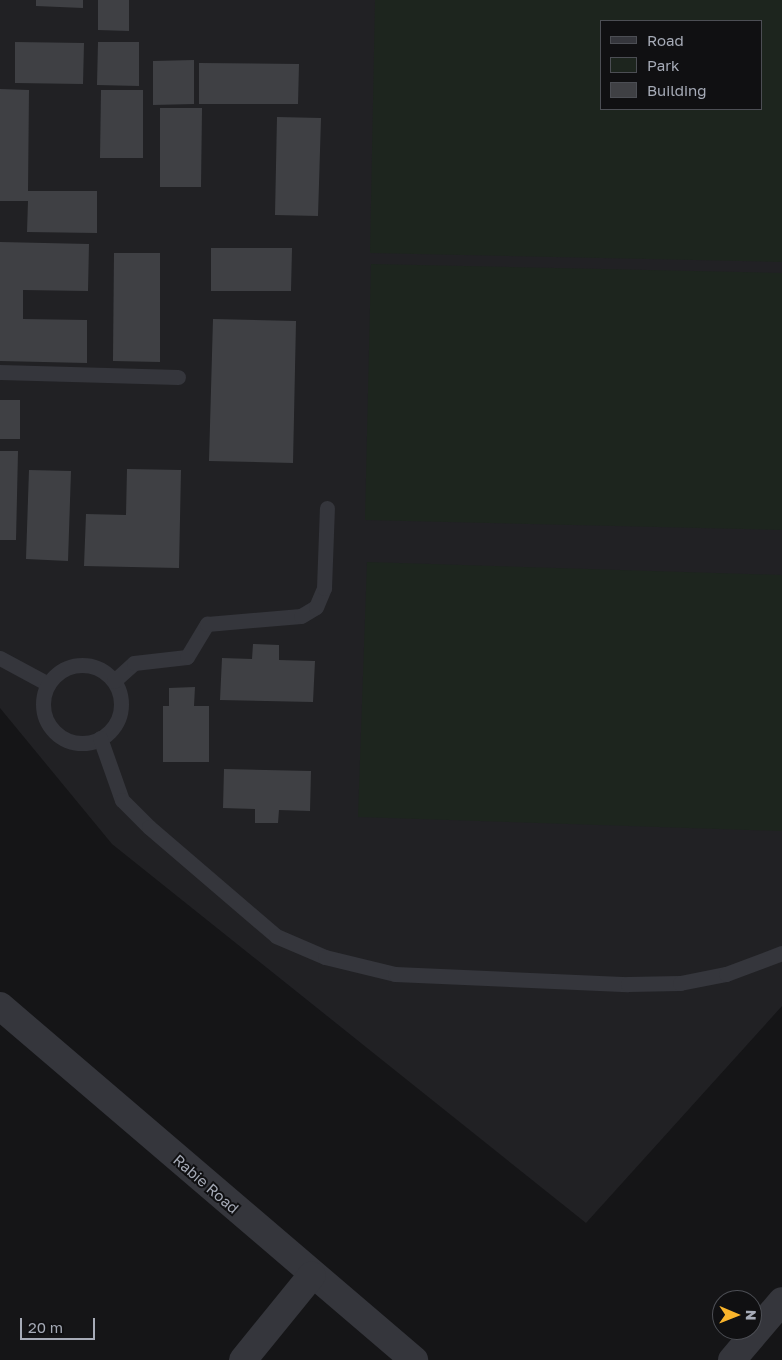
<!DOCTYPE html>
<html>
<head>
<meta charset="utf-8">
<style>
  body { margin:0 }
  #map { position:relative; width:782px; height:1360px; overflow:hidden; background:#151517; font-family:"Golos Text",sans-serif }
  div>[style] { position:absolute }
  .built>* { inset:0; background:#212124 }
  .green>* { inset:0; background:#1d251e }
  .building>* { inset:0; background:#3f4044 }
  .service>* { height:15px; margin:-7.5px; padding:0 7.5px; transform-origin:7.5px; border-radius:7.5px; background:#35363c }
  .service>.ring { margin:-7.5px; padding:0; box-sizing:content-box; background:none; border:15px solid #35363c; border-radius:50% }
  .minor>* { height:28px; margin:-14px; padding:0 14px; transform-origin:14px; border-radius:14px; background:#35363c }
  .tertiary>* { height:28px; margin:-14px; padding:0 14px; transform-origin:14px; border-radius:14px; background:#35363c }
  span { translate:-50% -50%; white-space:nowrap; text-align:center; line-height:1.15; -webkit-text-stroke:4px #101012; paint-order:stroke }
  .street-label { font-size:15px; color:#a6abb7 }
  .legend { position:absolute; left:600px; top:20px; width:162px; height:90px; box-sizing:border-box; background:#101012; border:1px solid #4c4e54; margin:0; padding:6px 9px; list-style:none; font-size:15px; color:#a6abb7 }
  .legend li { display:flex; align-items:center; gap:10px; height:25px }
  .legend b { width:25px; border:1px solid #4c4e54 }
  .north { position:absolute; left:712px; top:1290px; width:50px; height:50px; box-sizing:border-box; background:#101012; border:1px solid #4c4e54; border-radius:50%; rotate:91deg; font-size:14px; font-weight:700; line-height:20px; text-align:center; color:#a6abb7 }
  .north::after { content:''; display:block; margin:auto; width:18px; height:22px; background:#f9b42b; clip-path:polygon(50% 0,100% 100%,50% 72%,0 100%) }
  .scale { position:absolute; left:20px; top:1318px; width:75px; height:22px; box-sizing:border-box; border:2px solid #a6abb7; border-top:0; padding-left:6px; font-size:15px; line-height:18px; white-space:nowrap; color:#a6abb7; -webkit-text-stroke:4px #101012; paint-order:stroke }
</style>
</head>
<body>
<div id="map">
  <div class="built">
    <i style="clip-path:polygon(evenodd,0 0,782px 0,782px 1006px,586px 1223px,112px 844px,0 708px,0 0,601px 21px,761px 21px,761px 109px,601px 109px,601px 21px)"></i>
  </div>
  <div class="green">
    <i style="clip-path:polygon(evenodd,375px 0,782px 0,782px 262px,370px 253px,375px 0,601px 21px,761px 21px,761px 109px,601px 109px,601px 21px)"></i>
    <i style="clip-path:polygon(371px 264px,782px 273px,782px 530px,365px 520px)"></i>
    <i style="clip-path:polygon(367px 562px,782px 575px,782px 831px,358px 817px)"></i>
  </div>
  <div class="building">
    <i style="clip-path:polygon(36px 0,83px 0,83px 8px,36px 6px)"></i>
    <i style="clip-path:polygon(98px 0,129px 0,129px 31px,98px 30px)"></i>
    <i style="clip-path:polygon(15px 42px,84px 43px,83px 84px,15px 83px)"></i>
    <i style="clip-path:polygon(98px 42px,139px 42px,139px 86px,97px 85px)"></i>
    <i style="clip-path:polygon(194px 60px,194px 104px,153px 105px,153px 61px)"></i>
    <i style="clip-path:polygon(199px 63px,299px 64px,298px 104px,199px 104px)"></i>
    <i style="clip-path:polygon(0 89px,29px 90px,28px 191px,97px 191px,97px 233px,27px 232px,28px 201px,0 201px)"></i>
    <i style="clip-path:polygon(101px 90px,143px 90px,143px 158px,100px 158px)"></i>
    <i style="clip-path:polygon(160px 108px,202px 108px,201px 187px,160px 187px)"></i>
    <i style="clip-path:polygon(277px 117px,321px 118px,318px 216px,275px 215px)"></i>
    <i style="clip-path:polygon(0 242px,89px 244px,88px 291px,23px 290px,23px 319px,87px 320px,87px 363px,0 361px)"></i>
    <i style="clip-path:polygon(211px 248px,292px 248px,291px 291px,211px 291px)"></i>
    <i style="clip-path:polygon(114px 253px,160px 253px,160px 362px,113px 361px)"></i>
    <i style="clip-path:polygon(213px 319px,296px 321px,293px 463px,209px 461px)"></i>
    <i style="clip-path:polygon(0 400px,20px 400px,20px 439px,0 439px)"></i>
    <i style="clip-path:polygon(0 451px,18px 451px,16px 540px,0 540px)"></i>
    <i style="clip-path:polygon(127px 469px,181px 470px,179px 568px,84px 566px,86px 514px,126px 515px)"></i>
    <i style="clip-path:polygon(29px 470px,71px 471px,68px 561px,26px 559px)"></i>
    <i style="clip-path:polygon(253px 644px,279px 645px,279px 660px,315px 661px,313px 702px,220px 700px,222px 658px,252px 659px)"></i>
    <i style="clip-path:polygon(195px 687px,194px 706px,209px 706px,209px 762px,163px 762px,163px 706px,169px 706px,169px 688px)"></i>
    <i style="clip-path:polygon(224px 769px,311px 771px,310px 811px,279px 810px,278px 823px,255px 823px,255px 809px,223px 808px)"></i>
  </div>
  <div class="service">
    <i style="left:0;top:372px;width:178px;rotate:1.6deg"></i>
    <i style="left:0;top:658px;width:55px;rotate:28.4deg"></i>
    <i class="ring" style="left:43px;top:665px;width:63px;height:63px"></i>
    <i style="left:114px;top:681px;width:27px;rotate:-42deg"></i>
    <i style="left:134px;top:663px;width:53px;rotate:-6.5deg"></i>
    <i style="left:187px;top:657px;width:39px;rotate:-59deg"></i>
    <i style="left:207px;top:624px;width:94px;rotate:-4.9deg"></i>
    <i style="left:301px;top:616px;width:17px;rotate:-31deg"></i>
    <i style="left:316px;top:607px;width:21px;rotate:-67deg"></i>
    <i style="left:324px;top:588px;width:80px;rotate:-87.9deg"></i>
    <i style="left:100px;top:738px;width:66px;rotate:70.5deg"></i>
    <i style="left:122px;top:800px;width:38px;rotate:45deg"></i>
    <i style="left:149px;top:827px;width:167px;rotate:40.6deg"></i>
    <i style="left:276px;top:936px;width:53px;rotate:23.2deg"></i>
    <i style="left:325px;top:957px;width:72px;rotate:13.7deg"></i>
    <i style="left:395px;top:974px;width:233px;rotate:2.5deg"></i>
    <i style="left:628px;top:984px;width:52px;rotate:-1.1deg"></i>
    <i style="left:680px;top:983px;width:47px;rotate:-11.1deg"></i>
    <i style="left:726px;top:974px;width:60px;rotate:-20.6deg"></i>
  </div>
  <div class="minor">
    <i style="left:0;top:1006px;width:545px;rotate:40.53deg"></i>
    <i style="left:243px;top:1360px;width:109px;rotate:-50.9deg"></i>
  </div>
  <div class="tertiary">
    <i style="left:732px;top:1360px;width:77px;rotate:-49.7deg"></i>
  </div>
  <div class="street-label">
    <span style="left:206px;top:1184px;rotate:41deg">Rabie Road</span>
  </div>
  <ul class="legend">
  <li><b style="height:6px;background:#35363c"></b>Road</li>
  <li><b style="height:14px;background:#1d251e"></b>Park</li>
  <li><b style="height:14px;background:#3f4044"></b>Building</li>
  </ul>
  <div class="north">N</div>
  <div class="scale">20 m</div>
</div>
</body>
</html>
